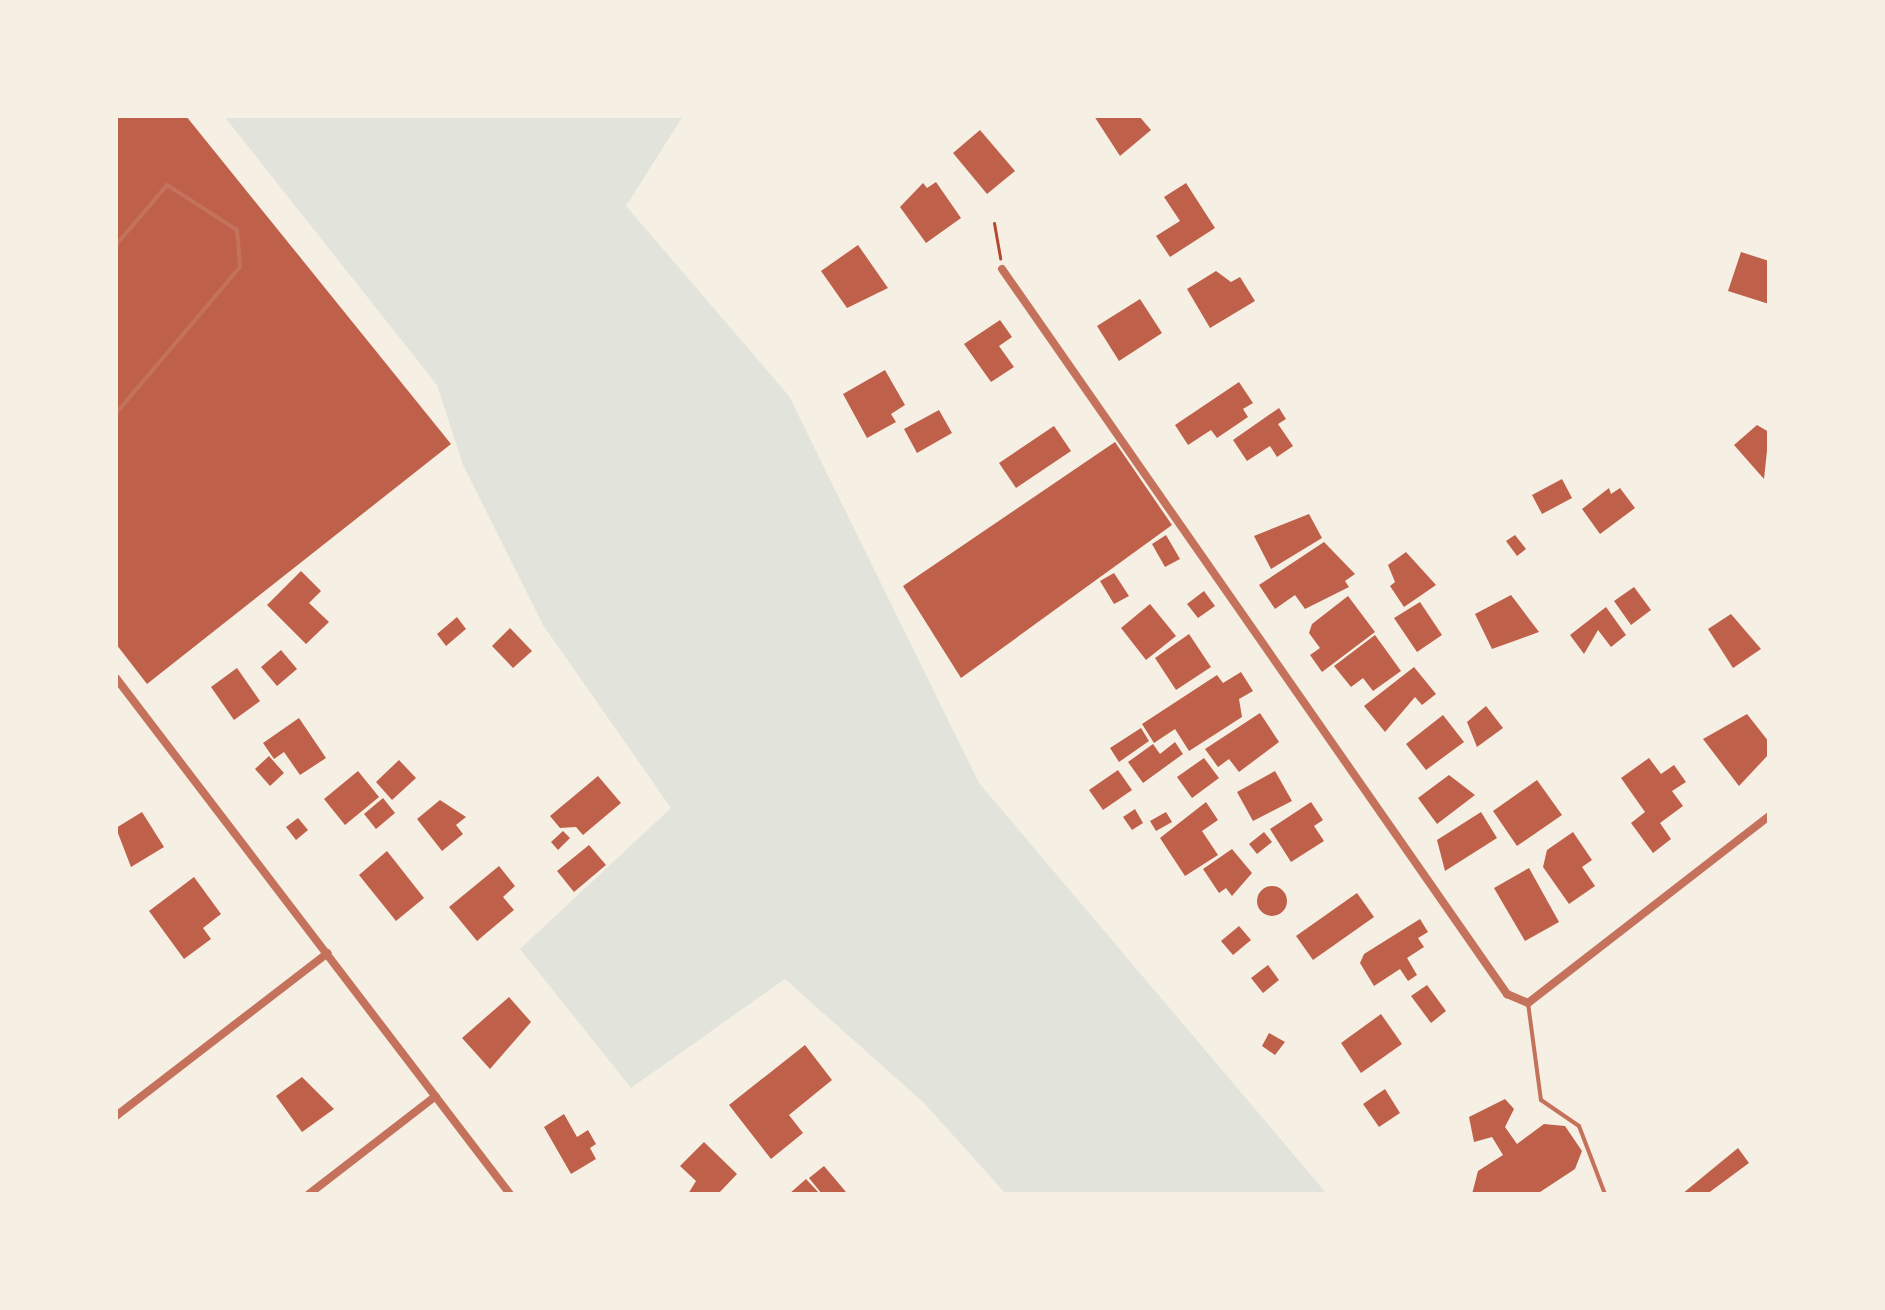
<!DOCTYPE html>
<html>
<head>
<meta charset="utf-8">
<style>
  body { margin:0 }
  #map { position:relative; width:1885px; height:1310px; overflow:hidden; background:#f6efe4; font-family:Manrope,sans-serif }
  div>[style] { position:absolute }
  .green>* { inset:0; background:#e2e4dc }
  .building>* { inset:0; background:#bf614a }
  .round { border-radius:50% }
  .path>* { height:3px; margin:-1.5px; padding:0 1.5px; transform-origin:1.5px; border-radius:1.5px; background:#b5482f }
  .service>* { height:4px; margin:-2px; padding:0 2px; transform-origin:2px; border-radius:2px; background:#c5725c }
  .minor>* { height:8px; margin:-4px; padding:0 4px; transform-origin:4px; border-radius:4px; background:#c5725c }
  span { translate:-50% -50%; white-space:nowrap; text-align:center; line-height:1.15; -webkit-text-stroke:8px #f6efe4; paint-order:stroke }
  .frame { position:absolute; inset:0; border:118px solid #f6efe4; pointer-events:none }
</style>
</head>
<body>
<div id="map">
  <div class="green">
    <i style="clip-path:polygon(224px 116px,683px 116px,626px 206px,789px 396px,979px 783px,1327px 1194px,1006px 1194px,924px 1103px,785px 979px,631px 1088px,520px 949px,671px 808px,543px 625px,463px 465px,437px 385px)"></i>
  </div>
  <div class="building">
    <i style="clip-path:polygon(116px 116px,186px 116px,451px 444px,147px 684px,116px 644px)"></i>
    <i style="clip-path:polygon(1094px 116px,1139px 116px,1151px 130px,1120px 156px)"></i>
    <i style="clip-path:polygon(980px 130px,1015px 171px,987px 194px,953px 153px)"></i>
    <i style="clip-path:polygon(936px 182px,961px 218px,926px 243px,900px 207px,923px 183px,927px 188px)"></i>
    <i style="clip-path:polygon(1186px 183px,1215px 228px,1170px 257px,1156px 236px,1180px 221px,1164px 197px)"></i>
    <i style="clip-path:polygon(858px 245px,888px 288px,847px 308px,821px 271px)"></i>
    <i style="clip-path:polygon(1741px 252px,1769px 261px,1769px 304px,1728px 291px)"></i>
    <i style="clip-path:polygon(1216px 271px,1231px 282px,1240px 277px,1255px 301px,1210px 328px,1187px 289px)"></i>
    <i style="clip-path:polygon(1140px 299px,1162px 333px,1119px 361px,1097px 326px)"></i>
    <i style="clip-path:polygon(1000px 320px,1012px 337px,999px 346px,1014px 367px,991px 382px,964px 344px)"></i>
    <i style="clip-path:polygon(885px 370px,905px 405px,891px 414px,896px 422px,867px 438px,843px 394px)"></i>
    <i style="clip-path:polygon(1239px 382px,1253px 403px,1243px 409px,1248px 417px,1217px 438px,1211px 430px,1188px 445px,1175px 425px)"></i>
    <i style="clip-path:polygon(1279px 408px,1286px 419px,1278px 424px,1293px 446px,1277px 457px,1270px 446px,1247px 461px,1233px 440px)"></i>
    <i style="clip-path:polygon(939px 410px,952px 433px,917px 453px,904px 429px)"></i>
    <i style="clip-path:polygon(1757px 425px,1769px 432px,1764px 479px,1734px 445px)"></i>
    <i style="clip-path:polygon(1054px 426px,1071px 451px,1016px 488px,999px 463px)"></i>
    <i style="clip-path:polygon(1115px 442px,1172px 525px,961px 678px,903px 586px)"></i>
    <i style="clip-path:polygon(1562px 479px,1572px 498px,1542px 514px,1532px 495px)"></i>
    <i style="clip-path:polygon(1609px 488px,1611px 494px,1620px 488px,1635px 508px,1600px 534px,1582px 509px)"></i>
    <i style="clip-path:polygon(1309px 514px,1322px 538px,1271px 569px,1254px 536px)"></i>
    <i style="clip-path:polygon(1166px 535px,1180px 559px,1165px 567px,1152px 544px)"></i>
    <i style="clip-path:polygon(1515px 535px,1526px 549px,1517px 556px,1506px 541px)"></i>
    <i style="clip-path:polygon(1324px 542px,1355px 574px,1345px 581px,1349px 587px,1305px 609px,1295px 595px,1275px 609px,1259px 585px)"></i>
    <i style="clip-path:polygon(1406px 552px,1436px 585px,1404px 607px,1390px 586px,1395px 582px,1388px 565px)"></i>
    <i style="clip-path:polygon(301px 571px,321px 591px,309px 603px,329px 622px,306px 644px,267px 605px)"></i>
    <i style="clip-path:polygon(1114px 573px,1129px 596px,1114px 604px,1100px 581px)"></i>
    <i style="clip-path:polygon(1634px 587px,1651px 610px,1631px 625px,1614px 601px)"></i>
    <i style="clip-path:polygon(1204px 591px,1215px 606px,1198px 618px,1187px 604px)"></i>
    <i style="clip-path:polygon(1511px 595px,1539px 632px,1492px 649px,1475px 614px)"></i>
    <i style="clip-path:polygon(1348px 596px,1375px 632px,1322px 672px,1310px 655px,1320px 648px,1309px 633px,1312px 624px)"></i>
    <i style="clip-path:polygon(1420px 602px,1442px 635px,1417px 652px,1394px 618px)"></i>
    <i style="clip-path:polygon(1150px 604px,1176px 636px,1146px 660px,1121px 628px)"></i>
    <i style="clip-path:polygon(1606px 607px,1626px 635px,1611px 647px,1598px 630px,1584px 654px,1570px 635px)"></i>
    <i style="clip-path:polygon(1731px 614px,1761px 649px,1733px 668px,1708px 629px)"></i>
    <i style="clip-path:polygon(457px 617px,466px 629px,446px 646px,437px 634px)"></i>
    <i style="clip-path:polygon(510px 628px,532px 651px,513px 668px,492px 646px)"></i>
    <i style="clip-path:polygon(1189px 634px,1211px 667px,1176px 690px,1155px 658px)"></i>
    <i style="clip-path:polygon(1375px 635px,1401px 671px,1373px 691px,1363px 678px,1351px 687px,1334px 666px)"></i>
    <i style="clip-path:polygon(281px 650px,297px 669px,277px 686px,261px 667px)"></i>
    <i style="clip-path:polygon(1414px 667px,1436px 694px,1422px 705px,1415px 697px,1385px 732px,1364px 706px)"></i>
    <i style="clip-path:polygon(237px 668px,260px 701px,234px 720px,211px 687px)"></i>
    <i style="clip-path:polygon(1241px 672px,1253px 691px,1239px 699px,1242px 717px,1189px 751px,1175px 729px,1154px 743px,1142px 724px,1217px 675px,1223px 683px)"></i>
    <i style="clip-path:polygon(1486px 706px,1503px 728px,1477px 747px,1467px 722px)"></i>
    <i style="clip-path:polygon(1260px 713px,1279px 742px,1239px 772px,1229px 759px,1218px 767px,1205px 749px)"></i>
    <i style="clip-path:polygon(1747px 714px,1769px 742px,1769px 754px,1739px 786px,1703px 739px)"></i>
    <i style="clip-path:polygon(1443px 715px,1464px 742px,1426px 770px,1406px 744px)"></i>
    <i style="clip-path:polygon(299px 718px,326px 758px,300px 775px,284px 752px,274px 759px,263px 743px)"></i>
    <i style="clip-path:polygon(1141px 728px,1149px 741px,1119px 762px,1110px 748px)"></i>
    <i style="clip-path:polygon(1175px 742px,1183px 754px,1143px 783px,1128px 762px,1153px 744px,1160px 754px)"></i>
    <i style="clip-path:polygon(269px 756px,284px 773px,270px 786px,255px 769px)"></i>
    <i style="clip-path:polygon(1204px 758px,1219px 778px,1192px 798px,1177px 777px)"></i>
    <i style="clip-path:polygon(1649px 758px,1661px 774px,1674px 765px,1686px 782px,1672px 791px,1683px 806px,1660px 823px,1671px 839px,1653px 853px,1631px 823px,1645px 812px,1621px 778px)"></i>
    <i style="clip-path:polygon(399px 760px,416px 778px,392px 800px,376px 782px)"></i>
    <i style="clip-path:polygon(1118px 770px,1132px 790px,1103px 810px,1089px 790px)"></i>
    <i style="clip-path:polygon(358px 771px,379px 797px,345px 825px,324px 799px)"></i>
    <i style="clip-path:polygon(1275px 771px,1292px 801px,1253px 821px,1237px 792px)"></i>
    <i style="clip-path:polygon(1449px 775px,1475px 795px,1437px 824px,1418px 798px)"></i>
    <i style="clip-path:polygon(598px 776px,621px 803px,583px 835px,576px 827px,560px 828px,550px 816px)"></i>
    <i style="clip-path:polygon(1537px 780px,1562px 815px,1517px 846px,1493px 811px)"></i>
    <i style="clip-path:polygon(383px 798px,395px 813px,376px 829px,364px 814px)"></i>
    <i style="clip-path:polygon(440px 800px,466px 817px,456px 825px,463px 834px,442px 851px,417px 819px)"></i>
    <i style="clip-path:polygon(1206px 802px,1218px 820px,1202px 831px,1218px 855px,1185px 876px,1160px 838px)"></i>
    <i style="clip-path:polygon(1311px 802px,1323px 820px,1314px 826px,1324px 841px,1291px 862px,1270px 829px)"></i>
    <i style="clip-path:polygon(1135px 809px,1143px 823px,1132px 830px,1123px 817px)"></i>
    <i style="clip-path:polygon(142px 812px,164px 847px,131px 867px,116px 828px)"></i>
    <i style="clip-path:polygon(1166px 812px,1172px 822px,1156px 831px,1150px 821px)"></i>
    <i style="clip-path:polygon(1481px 812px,1497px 838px,1445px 871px,1437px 840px)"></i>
    <i style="clip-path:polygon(298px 818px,308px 830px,296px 840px,286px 827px)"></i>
    <i style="clip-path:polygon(563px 831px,570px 838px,558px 850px,551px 842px)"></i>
    <i style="clip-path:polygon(1264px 832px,1272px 842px,1257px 854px,1249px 844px)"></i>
    <i style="clip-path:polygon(1573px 832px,1592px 860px,1582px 867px,1595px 886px,1569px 904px,1543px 867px,1547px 850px)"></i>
    <i style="clip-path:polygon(589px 845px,606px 865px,574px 892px,557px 871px)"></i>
    <i style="clip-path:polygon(1232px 849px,1252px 873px,1232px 896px,1226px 888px,1219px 893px,1203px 869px)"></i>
    <i style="clip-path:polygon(387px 851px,424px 898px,396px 921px,359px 875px)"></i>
    <i style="clip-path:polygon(499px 866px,515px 886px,503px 897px,514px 910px,477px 941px,449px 907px)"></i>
    <i style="clip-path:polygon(1529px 868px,1559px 922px,1525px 941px,1494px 888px)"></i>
    <i style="clip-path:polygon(194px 877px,221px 914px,203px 928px,211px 939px,184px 959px,149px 911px)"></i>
    <i class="round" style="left:1257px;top:886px;width:30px;height:30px"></i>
    <i style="clip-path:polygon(1357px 893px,1374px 917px,1313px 960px,1296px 936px)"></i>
    <i style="clip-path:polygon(1420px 919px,1428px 932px,1418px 938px,1424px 947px,1407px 958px,1417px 975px,1408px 981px,1400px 969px,1374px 986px,1360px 963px,1364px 954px)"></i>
    <i style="clip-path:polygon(1239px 926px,1251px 940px,1233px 955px,1221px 941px)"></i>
    <i style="clip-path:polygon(1268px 965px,1279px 980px,1263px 993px,1251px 978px)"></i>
    <i style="clip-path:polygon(1427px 985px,1446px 1011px,1431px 1023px,1411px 996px)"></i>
    <i style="clip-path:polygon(509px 997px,531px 1022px,490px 1069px,462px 1038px)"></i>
    <i style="clip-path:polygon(1381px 1014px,1402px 1044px,1361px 1073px,1341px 1043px)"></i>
    <i style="clip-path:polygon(1269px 1033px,1285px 1042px,1275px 1055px,1262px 1046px)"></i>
    <i style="clip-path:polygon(805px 1045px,832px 1080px,789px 1115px,803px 1133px,771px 1159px,729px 1105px)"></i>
    <i style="clip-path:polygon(302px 1077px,334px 1109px,302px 1132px,276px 1096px)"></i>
    <i style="clip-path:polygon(1385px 1089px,1400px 1113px,1379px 1127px,1363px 1104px)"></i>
    <i style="clip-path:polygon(1505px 1099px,1514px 1109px,1505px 1127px,1517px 1144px,1544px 1124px,1565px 1126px,1582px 1151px,1575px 1169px,1537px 1194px,1472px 1194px,1478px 1171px,1503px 1155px,1492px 1137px,1474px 1142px,1469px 1117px)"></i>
    <i style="clip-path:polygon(564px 1114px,577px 1137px,588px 1130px,596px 1144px,590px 1148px,596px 1159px,571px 1174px,544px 1127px)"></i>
    <i style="clip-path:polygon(704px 1142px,737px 1174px,718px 1194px,688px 1194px,696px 1181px,680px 1166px)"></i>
    <i style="clip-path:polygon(1738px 1148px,1749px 1163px,1707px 1194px,1682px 1194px)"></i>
    <i style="clip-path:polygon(824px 1166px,846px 1192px,844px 1194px,822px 1194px,809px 1178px)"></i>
    <i style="clip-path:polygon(806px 1179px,820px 1194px,789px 1194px)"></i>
  </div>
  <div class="path">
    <i style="left:994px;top:223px;width:36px;rotate:80deg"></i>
  </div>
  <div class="service">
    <i style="left:116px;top:245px;width:79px;rotate:-49.6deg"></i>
    <i style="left:167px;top:185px;width:83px;rotate:32.7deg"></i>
    <i style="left:237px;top:230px;width:37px;rotate:85deg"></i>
    <i style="left:240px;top:267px;width:192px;rotate:130.3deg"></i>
    <i style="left:1528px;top:1003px;width:98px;rotate:82.4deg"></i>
    <i style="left:1541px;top:1100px;width:46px;rotate:34.4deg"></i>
    <i style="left:1579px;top:1126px;width:73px;rotate:69.1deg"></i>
  </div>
  <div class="minor">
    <i style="left:1002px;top:269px;width:884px;rotate:55.14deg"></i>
    <i style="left:1507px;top:994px;width:23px;rotate:23deg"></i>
    <i style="left:1528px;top:1003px;width:305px;rotate:-37.8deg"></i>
    <i style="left:116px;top:678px;width:649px;rotate:52.64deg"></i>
    <i style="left:116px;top:1116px;width:267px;rotate:-37.6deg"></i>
    <i style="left:309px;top:1194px;width:160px;rotate:-37.7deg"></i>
  </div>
  <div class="frame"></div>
</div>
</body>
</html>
